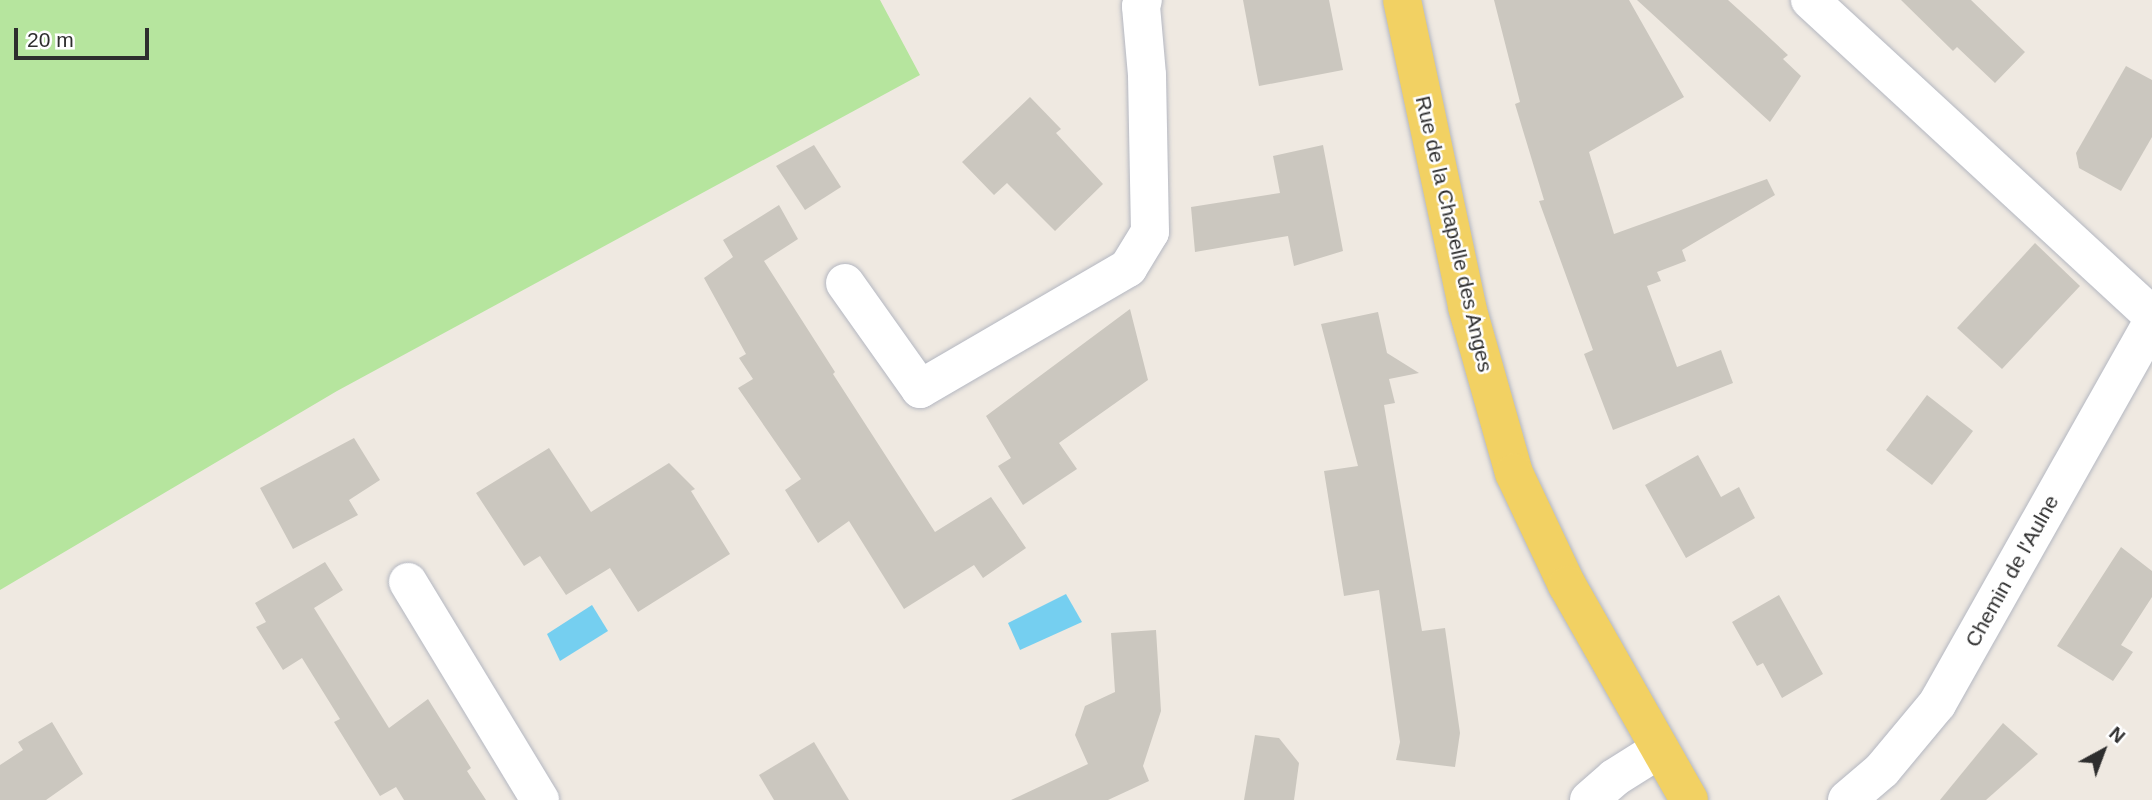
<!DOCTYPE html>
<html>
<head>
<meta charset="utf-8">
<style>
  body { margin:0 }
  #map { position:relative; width:2152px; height:800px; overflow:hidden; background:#efe9e1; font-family:Arial,sans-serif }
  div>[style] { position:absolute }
  .green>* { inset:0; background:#b6e59e }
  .water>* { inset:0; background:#75cff0 }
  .building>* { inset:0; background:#cbc7bf }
  .roads { filter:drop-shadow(0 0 2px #b4b7c1) drop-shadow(0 0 2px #b4b7c1) }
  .minor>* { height:38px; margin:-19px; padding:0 19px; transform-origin:19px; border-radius:19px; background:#fff }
  .major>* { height:38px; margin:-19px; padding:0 19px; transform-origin:19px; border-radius:19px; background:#f2d163 }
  span { translate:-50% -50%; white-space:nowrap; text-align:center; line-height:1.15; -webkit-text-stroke:5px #fff; paint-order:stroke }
  .street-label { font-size:21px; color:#2e2e2e }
  .north { position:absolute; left:2068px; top:716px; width:70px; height:70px; -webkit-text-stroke:5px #fff; paint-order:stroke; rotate:41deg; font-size:19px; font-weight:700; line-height:28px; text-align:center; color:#2e2e2e }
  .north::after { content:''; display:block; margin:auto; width:24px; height:32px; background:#2e2e2e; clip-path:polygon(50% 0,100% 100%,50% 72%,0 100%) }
  .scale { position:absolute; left:14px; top:28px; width:135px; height:32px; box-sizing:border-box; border:4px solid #2e2e2e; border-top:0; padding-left:9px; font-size:21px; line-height:24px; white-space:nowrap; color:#2e2e2e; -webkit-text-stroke:5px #fff; paint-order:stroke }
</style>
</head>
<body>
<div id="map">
  <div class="green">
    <i style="clip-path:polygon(0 0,880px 0,920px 75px,337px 391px,0 590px)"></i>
  </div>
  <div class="water">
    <i style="clip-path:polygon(1066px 594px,1082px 622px,1020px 650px,1008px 623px)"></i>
    <i style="clip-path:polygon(592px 605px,608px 631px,560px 661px,547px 634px)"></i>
  </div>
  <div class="building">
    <i style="clip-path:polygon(1243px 0,1329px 0,1343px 70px,1259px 86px)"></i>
    <i style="clip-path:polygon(1494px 0,1629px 0,1684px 97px,1589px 152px,1614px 234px,1767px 179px,1775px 195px,1682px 250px,1686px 261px,1657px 272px,1661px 281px,1647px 286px,1677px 367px,1721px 350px,1733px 383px,1613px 430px,1584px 354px,1593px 350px,1539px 201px,1544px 200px,1515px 104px,1520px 102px)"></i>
    <i style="clip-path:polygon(1637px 0,1728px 0,1759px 28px,1788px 55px,1783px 59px,1801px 76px,1770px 122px)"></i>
    <i style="clip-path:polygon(1901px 0,1971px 0,2025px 52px,1995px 83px,1957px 47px,1953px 51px)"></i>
    <i style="clip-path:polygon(2126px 66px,2152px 80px,2152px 137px,2121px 191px,2079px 168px,2076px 153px)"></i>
    <i style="clip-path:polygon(1030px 97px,1061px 129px,1056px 133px,1103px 184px,1055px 231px,1007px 183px,994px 195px,962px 162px)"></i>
    <i style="clip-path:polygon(814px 145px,841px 187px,805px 210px,776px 166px)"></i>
    <i style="clip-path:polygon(1323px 145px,1343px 251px,1294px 266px,1288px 236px,1195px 252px,1191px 207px,1280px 193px,1273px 156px)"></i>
    <i style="clip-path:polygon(779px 205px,798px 239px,764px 261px,835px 372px,833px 374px,935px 532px,991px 497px,1026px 548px,983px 578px,974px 565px,904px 609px,849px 521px,818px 543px,785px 490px,801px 479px,738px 388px,753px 379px,739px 358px,746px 354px,704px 278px,733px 257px,723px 240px)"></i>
    <i style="clip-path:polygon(2035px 243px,2080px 286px,2002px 369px,1957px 328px)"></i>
    <i style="clip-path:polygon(1130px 309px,1148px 380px,1059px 443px,1077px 469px,1023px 505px,998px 466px,1011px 458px,986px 416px)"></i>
    <i style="clip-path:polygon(1378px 312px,1387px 353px,1419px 373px,1389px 379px,1395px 403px,1384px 405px,1422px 631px,1445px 628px,1460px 733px,1455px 767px,1396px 760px,1400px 742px,1379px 590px,1344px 596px,1324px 471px,1358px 466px,1321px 324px)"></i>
    <i style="clip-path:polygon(1927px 395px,1973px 431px,1932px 485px,1886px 450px)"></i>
    <i style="clip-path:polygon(354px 438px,380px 480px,349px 500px,358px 515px,293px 549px,260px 488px)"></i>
    <i style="clip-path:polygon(549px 448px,591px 512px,669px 463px,695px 489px,691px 491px,730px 554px,638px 612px,610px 568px,566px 595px,540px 556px,524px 566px,476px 493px)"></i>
    <i style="clip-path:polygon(1698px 455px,1721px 497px,1739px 487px,1755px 518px,1686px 558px,1645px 485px)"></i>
    <i style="clip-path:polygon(2121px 547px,2152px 571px,2152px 597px,2121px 645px,2133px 652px,2113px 681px,2057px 646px)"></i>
    <i style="clip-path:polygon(325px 562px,343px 590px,314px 608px,389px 728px,428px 699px,471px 768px,467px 771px,486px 800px,404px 800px,396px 787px,380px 796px,334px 722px,340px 719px,302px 658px,283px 670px,256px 627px,266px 622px,255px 603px)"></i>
    <i style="clip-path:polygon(1779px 595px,1823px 674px,1782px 698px,1763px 663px,1757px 666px,1732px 622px)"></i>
    <i style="clip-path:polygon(1156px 630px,1161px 711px,1143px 766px,1149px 781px,1108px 800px,1011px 800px,1088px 764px,1075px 735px,1085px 706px,1115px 692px,1111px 633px)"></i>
    <i style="clip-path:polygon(52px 722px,83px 774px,46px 800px,0 800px,0 765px,23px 750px,18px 742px)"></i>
    <i style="clip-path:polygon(2003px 723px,2038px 754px,1986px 800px,1940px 800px)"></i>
    <i style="clip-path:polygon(1255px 735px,1279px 738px,1299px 763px,1294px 800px,1244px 800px)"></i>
    <i style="clip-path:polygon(814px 742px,849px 800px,774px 800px,759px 775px)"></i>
  </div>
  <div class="roads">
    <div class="minor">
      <i style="left:1810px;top:0;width:466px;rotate:42.7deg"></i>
      <i style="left:845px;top:283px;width:130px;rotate:54.7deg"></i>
      <i style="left:920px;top:389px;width:241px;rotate:-30.2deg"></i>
      <i style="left:1128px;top:268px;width:42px;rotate:-58.6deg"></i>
      <i style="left:1150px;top:232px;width:157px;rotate:-91.1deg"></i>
      <i style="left:1147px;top:75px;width:69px;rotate:-95deg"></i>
      <i style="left:1141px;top:6px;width:6px;rotate:-72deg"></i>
      <i style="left:408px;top:582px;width:255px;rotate:58.8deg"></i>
      <i style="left:1589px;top:800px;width:33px;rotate:-41deg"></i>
      <i style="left:1614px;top:778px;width:54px;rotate:-32.2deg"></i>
      <i style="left:1847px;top:800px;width:46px;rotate:-40.6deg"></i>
      <i style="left:1882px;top:770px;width:86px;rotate:-50.2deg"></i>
      <i style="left:1937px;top:704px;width:437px;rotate:-60.6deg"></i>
    </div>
    <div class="major">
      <i style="left:1402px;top:0;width:314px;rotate:78deg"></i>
      <i style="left:1467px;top:307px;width:173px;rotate:74.2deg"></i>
      <i style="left:1514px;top:473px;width:124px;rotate:64.7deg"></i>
      <i style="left:1567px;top:585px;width:247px;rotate:60.4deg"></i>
    </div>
  </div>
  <div class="street-label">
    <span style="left:1454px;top:234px;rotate:77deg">Rue de la Chapelle des Anges</span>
    <span style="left:2012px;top:571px;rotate:-61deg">Chemin de l'Aulne</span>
  </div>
  <div class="north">N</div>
  <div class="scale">20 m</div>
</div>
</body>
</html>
